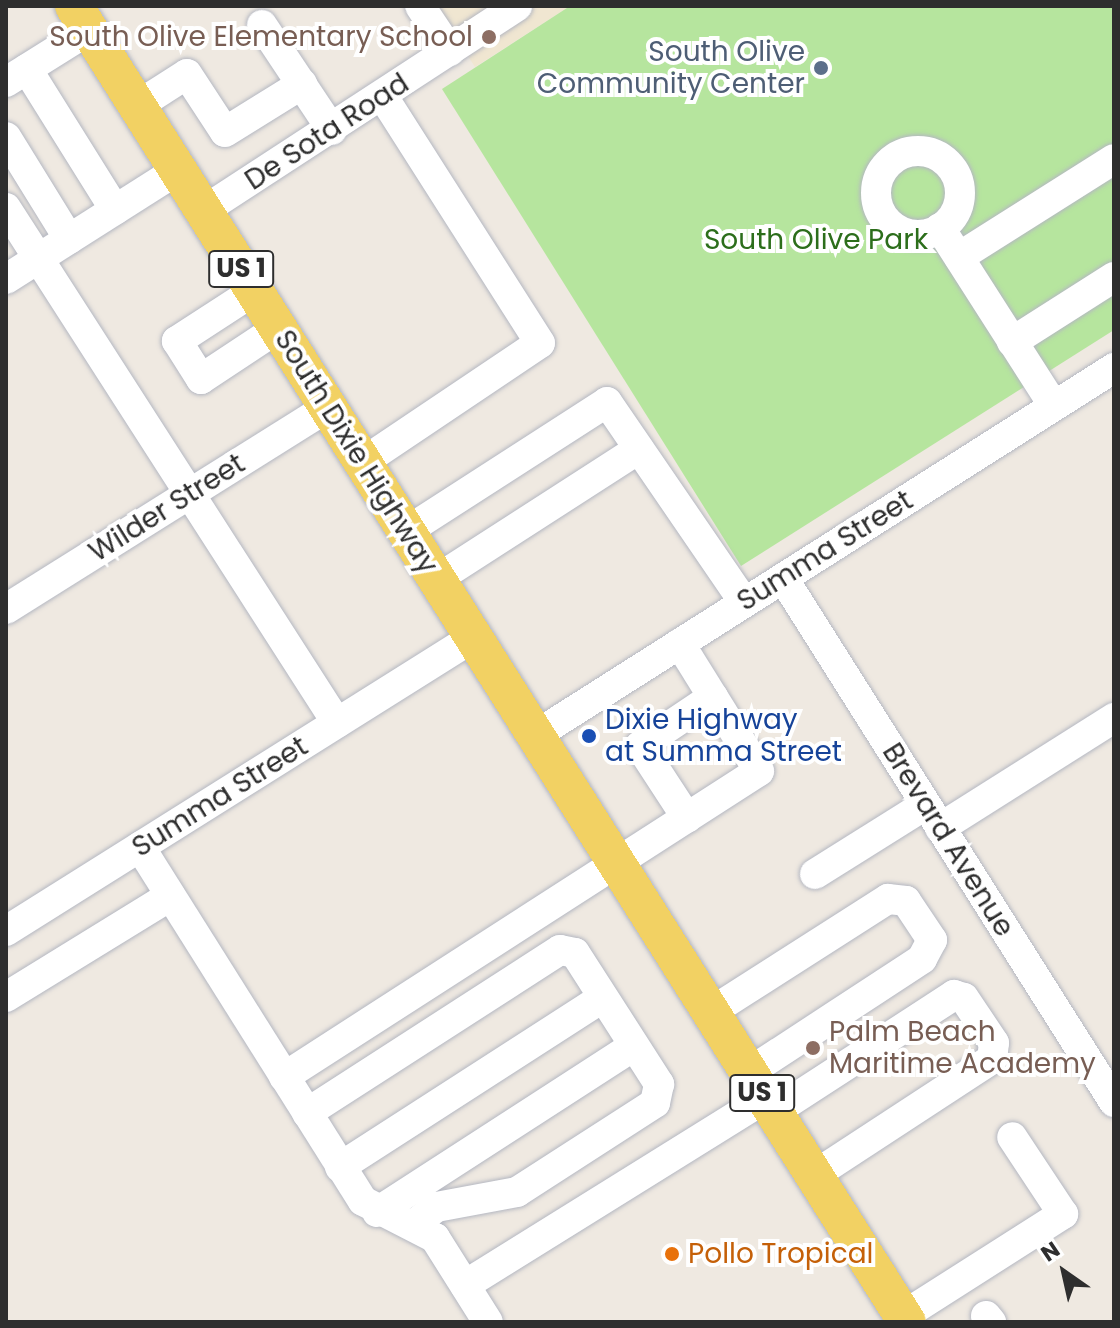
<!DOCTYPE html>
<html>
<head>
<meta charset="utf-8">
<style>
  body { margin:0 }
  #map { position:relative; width:1120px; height:1328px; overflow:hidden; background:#efe9e1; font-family:Poppins,sans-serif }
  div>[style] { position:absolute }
  .education>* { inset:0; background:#f0e6d1 }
  .green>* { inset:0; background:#b6e59e }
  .roads { filter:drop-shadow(0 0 2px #b4b7c1) drop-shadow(0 0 2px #b4b7c1) }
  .minor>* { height:30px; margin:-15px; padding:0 15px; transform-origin:15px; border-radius:15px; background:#fff }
  .minor>.ring { margin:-15px; padding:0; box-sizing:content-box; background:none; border:30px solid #fff; border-radius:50% }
  .major>* { height:38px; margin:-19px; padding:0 19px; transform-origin:19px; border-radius:19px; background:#f2d163 }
  .dots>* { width:22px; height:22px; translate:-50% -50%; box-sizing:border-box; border:4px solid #fff; border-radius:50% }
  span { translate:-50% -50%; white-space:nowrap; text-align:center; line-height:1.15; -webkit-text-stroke:8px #fff; paint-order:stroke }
  .shield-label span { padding:2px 6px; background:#fff; border:2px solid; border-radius:6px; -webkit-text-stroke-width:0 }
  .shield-label { font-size:26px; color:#2e2e2e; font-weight:700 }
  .education-label { font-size:28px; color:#785e54 }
  .right { translate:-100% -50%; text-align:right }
  .left { translate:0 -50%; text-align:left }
  .service-label { font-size:28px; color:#4e5e75 }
  .street-label { font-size:28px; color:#2e2e2e }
  .park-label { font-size:28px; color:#2c6e1b }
  .transit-label { font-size:28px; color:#164399 }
  .food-label { font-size:28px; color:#c56008 }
  .frame { position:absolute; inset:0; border:8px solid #2e2e2e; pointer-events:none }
  .north { position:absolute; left:1024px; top:1232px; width:80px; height:80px; -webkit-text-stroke:6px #fff; paint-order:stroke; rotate:326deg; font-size:22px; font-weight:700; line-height:32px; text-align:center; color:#2e2e2e }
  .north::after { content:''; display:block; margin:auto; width:28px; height:36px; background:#2e2e2e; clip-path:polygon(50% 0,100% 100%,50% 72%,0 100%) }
</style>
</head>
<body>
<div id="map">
  <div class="education">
    <i style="clip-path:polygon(436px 6px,570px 6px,475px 67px)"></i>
  </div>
  <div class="green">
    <i style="clip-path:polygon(570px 6px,1114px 6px,1114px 330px,741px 566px,442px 89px)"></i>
  </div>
  <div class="roads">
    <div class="minor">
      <i style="left:420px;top:6px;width:54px;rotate:56.3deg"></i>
      <i style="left:262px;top:25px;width:126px;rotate:56.3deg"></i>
      <i style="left:27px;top:69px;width:166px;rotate:58deg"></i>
      <i style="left:6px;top:82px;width:98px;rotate:-32.1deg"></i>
      <i style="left:137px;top:106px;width:59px;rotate:-32.6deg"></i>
      <i style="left:187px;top:74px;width:69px;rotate:56.8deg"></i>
      <i style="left:225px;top:132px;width:91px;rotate:-31.9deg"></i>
      <i style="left:6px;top:137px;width:120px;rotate:58.3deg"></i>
      <i class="ring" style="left:876px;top:151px;width:54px;height:54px"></i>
      <i style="left:6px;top:208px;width:612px;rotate:57.27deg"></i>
      <i style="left:203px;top:211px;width:375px;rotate:-33.1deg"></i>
      <i style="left:940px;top:228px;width:211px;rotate:57.4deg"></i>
      <i style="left:959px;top:257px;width:183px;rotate:-32.3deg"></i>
      <i style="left:6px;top:279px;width:204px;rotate:-32.4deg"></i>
      <i style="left:254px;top:291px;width:92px;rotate:147deg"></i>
      <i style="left:177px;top:341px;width:45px;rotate:57.7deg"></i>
      <i style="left:201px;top:379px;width:92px;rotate:-33.5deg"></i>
      <i style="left:1012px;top:342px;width:121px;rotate:-32.5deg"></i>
      <i style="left:363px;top:462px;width:213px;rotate:-33.9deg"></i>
      <i style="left:540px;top:343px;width:292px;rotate:-122.5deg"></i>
      <i style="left:407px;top:531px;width:238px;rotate:-32.8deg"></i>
      <i style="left:607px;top:402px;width:242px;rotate:55.6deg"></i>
      <i style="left:783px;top:578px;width:620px;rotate:57.72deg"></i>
      <i style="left:437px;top:579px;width:240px;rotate:-32.8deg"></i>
      <i style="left:6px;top:609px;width:380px;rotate:-32.1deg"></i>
      <i style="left:536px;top:735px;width:685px;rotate:-32.41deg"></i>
      <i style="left:687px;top:818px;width:86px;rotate:-123.1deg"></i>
      <i style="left:640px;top:746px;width:88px;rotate:-33.9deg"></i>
      <i style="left:940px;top:828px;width:206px;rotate:-32.3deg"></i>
      <i style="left:140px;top:847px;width:418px;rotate:57.8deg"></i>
      <i style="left:363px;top:1201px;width:81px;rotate:27.2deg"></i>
      <i style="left:435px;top:1238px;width:99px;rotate:57.8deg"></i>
      <i style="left:815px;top:874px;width:130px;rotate:-32.1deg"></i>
      <i style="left:6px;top:931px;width:553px;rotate:-32.14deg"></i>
      <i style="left:6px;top:997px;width:193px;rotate:-31.6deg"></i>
      <i style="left:711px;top:1012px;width:210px;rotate:-32.6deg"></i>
      <i style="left:888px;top:899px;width:18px;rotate:6deg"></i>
      <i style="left:906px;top:901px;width:47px;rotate:56.3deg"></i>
      <i style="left:932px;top:940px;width:21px;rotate:118deg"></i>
      <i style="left:922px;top:959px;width:207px;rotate:146.8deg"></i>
      <i style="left:284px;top:1077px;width:565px;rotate:-32.79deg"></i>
      <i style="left:759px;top:771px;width:150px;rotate:-121.9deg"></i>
      <i style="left:774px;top:1112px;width:215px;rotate:-33deg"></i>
      <i style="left:954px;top:995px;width:10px;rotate:17deg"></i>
      <i style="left:964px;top:998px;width:54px;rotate:56.3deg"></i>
      <i style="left:994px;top:1043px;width:16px;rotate:97deg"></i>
      <i style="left:992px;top:1059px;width:212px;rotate:146.8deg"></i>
      <i style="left:307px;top:1113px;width:301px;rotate:-32.8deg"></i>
      <i style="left:560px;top:950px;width:15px;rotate:11deg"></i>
      <i style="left:575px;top:953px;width:156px;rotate:57.3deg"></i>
      <i style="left:659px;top:1084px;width:19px;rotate:102deg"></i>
      <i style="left:655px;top:1103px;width:164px;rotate:147.2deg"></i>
      <i style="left:517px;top:1192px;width:82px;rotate:169.5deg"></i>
      <i style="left:436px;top:1207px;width:27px;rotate:141deg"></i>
      <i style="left:340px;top:1167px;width:312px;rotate:-32.8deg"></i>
      <i style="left:377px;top:1212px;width:306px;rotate:-32.9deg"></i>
      <i style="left:465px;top:1285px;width:354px;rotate:-31.9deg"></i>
      <i style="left:903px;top:1316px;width:190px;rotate:-32.5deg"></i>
      <i style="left:1063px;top:1214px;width:92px;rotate:-123.5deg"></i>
      <i style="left:986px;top:1316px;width:8px;rotate:50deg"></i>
    </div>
    <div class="major">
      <i style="left:74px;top:6px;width:1557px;rotate:57.67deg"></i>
    </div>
  </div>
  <div class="dots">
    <i style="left:489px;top:37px;background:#8d6e63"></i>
    <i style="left:821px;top:68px;background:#5c6f8a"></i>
    <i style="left:589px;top:736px;background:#1a4fb4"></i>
    <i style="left:813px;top:1048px;background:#8d6e63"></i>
    <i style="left:672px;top:1254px;background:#e8710a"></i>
  </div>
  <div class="shield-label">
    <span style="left:241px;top:269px">US 1</span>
    <span style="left:762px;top:1093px">US 1</span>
  </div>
  <div class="education-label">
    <span class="right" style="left:473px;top:37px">South Olive Elementary School</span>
    <span class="left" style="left:829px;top:1048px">Palm Beach<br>Maritime Academy</span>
  </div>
  <div class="service-label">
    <span class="right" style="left:805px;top:68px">South Olive<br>Community Center</span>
  </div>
  <div class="street-label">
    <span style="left:327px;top:132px;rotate:-33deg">De Sota Road</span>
    <span style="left:356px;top:452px;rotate:58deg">South Dixie Highway</span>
    <span style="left:167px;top:508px;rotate:-32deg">Wilder Street</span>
    <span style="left:825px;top:551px;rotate:-32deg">Summa Street</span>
    <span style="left:220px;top:797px;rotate:-32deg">Summa Street</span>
    <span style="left:948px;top:840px;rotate:58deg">Brevard Avenue</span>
  </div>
  <div class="park-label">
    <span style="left:816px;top:240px">South Olive Park</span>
  </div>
  <div class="transit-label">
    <span class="left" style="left:605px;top:736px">Dixie Highway<br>at Summa Street</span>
  </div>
  <div class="food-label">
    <span class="left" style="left:688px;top:1254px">Pollo Tropical</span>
  </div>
  <div class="frame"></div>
  <div class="north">N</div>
</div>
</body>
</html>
